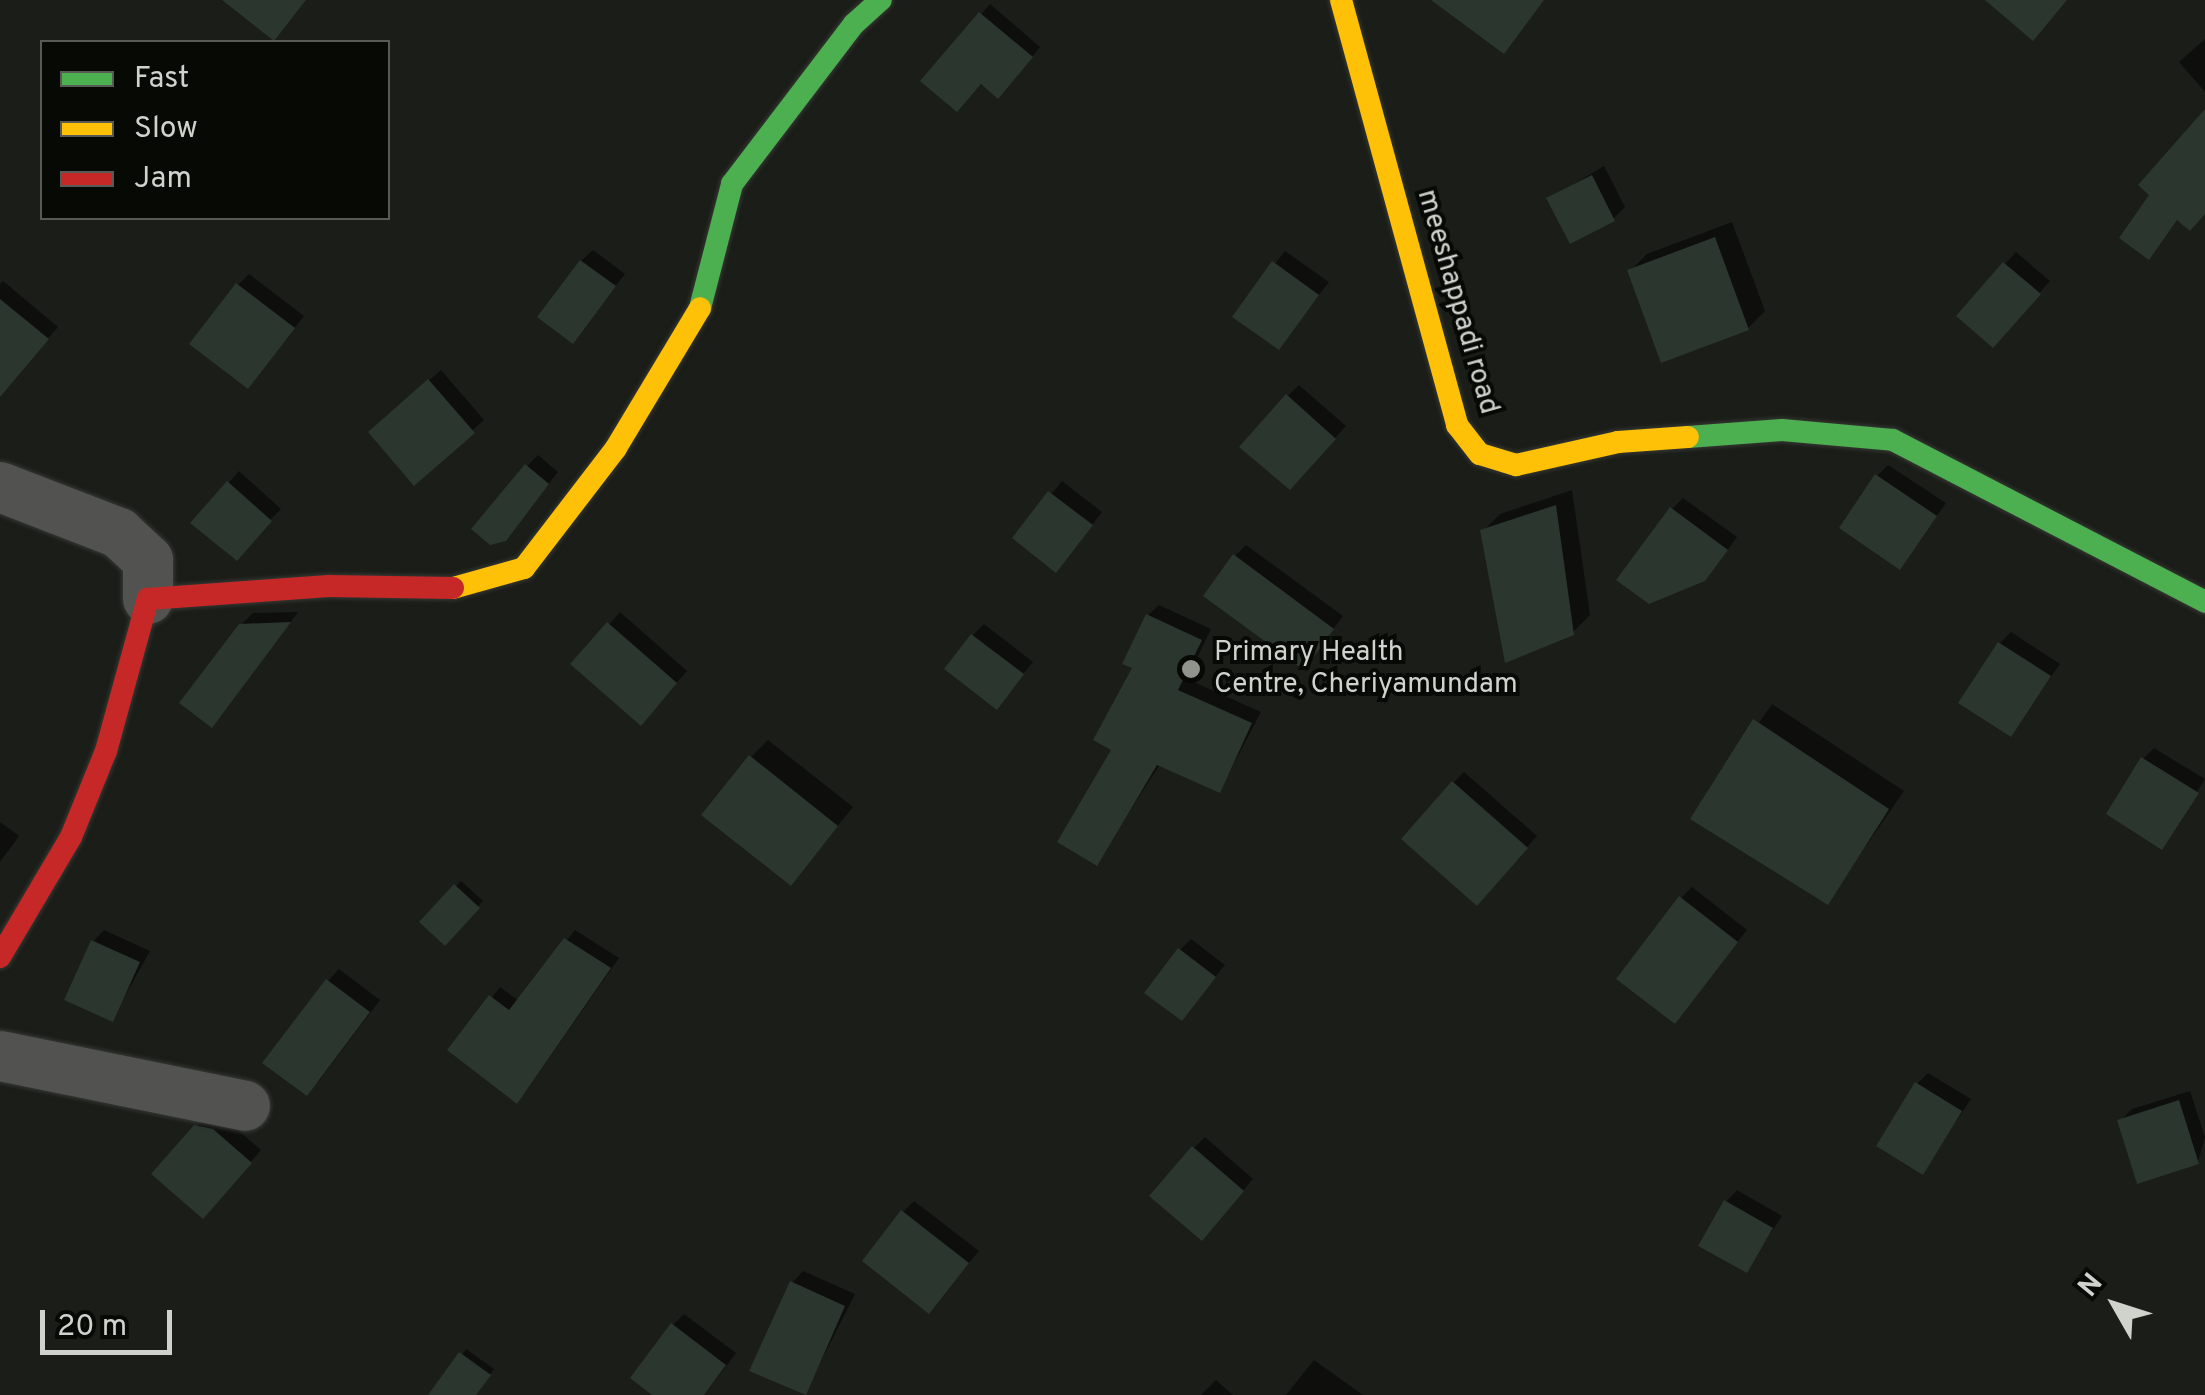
<!DOCTYPE html>
<html>
<head>
<meta charset="utf-8">
<style>
  body { margin:0 }
  #map { position:relative; width:2205px; height:1395px; overflow:hidden; background:#1b1d18; font-family:Overpass,sans-serif }
  div>[style] { position:absolute }
  .shadow>* { inset:0; background:#0007 }
  .building>* { inset:0; background:#2b362e }
  .roads { filter:drop-shadow(0 0 2px #363834) drop-shadow(0 0 2px #363834) }
  .street>* { height:50px; margin:-25px; padding:0 25px; transform-origin:25px; border-radius:25px; background:#525350 }
  .fast>* { height:22px; margin:-11px; padding:0 11px; transform-origin:11px; border-radius:11px; background:#4caf50 }
  .slow>* { height:22px; margin:-11px; padding:0 11px; transform-origin:11px; border-radius:11px; background:#ffc107 }
  .jam>* { height:22px; margin:-11px; padding:0 11px; transform-origin:11px; border-radius:11px; background:#c62828 }
  .dots>* { width:28px; height:28px; translate:-50% -50%; box-sizing:border-box; border:5px solid #070905; border-radius:50% }
  span { translate:-50% -50%; white-space:nowrap; text-align:center; line-height:1.15; -webkit-text-stroke:8px #070905; paint-order:stroke }
  .street-label { font-size:28px; color:#d0d3cc }
  .poi-label { font-size:28px; color:#d0d3cc }
  .left { translate:0 -50%; text-align:left }
  .legend { position:absolute; left:40px; top:40px; width:350px; height:180px; box-sizing:border-box; background:#070905; border:2px solid #575a55; margin:0; padding:12px 18px; list-style:none; font-size:30px; color:#d0d3cc }
  .legend li { display:flex; align-items:center; gap:20px; height:50px }
  .legend b { width:50px; border:2px solid #575a55 }
  .north { position:absolute; left:2065px; top:1255px; width:100px; height:100px; -webkit-text-stroke:8px #070905; paint-order:stroke; rotate:309deg; font-size:28px; font-weight:700; line-height:40px; text-align:center; color:#d0d3cc }
  .north::after { content:''; display:block; margin:auto; width:35px; height:45px; background:#d0d3cc; clip-path:polygon(50% 0,100% 100%,50% 72%,0 100%) }
  .scale { position:absolute; left:40px; top:1310px; width:132px; height:45px; box-sizing:border-box; border:5px solid #d0d3cc; border-top:0; padding-left:12px; font-size:30px; line-height:35px; white-space:nowrap; color:#d0d3cc; -webkit-text-stroke:8px #070905; paint-order:stroke }
</style>
</head>
<body>
<div id="map">
  <div class="shadow">
    <i style="clip-path:polygon(990px 4px,1040px 47px,1007px 87px,923px 81px)"></i>
    <i style="clip-path:polygon(2205px 39px,2205px 92px,2179px 62px)"></i>
    <i style="clip-path:polygon(1604px 166px,1625px 207px,1613px 219px,1549px 199px)"></i>
    <i style="clip-path:polygon(1732px 222px,1765px 311px,1748px 328px,1630px 271px,1647px 254px)"></i>
    <i style="clip-path:polygon(593px 250px,625px 274px,573px 341px,581px 261px)"></i>
    <i style="clip-path:polygon(1285px 251px,1329px 282px,1279px 347px,1235px 316px)"></i>
    <i style="clip-path:polygon(2016px 252px,2050px 281px,2004px 333px,1959px 315px)"></i>
    <i style="clip-path:polygon(249px 274px,304px 316px,248px 386px,238px 285px)"></i>
    <i style="clip-path:polygon(3px 281px,58px 327px,0 394px,0 284px)"></i>
    <i style="clip-path:polygon(441px 370px,484px 420px,414px 482px,382px 422px)"></i>
    <i style="clip-path:polygon(1299px 385px,1346px 426px,1301px 476px,1288px 396px)"></i>
    <i style="clip-path:polygon(538px 455px,558px 472px,516px 526px,527px 466px)"></i>
    <i style="clip-path:polygon(1888px 465px,1946px 503px,1900px 567px,1877px 476px)"></i>
    <i style="clip-path:polygon(239px 471px,281px 509px,233px 558px,193px 523px)"></i>
    <i style="clip-path:polygon(1062px 481px,1102px 512px,1067px 558px,1016px 538px)"></i>
    <i style="clip-path:polygon(1572px 490px,1590px 615px,1573px 632px,1483px 531px,1500px 514px)"></i>
    <i style="clip-path:polygon(1683px 498px,1737px 537px,1716px 566px,1672px 509px)"></i>
    <i style="clip-path:polygon(1246px 545px,1343px 616px,1314px 655px,1235px 556px)"></i>
    <i style="clip-path:polygon(1159px 605px,1211px 629px,1187px 679px,1261px 712px,1220px 790px,1160px 764px,1097px 862px,1114px 749px,1148px 615px)"></i>
    <i style="clip-path:polygon(298px 612px,223px 713px,241px 625px,253px 613px)"></i>
    <i style="clip-path:polygon(620px 612px,687px 671px,652px 711px,574px 664px)"></i>
    <i style="clip-path:polygon(984px 624px,1033px 662px,997px 706px,973px 635px)"></i>
    <i style="clip-path:polygon(2011px 632px,2060px 664px,2010px 734px,2000px 643px)"></i>
    <i style="clip-path:polygon(1772px 704px,1904px 791px,1827px 902px,1693px 818px)"></i>
    <i style="clip-path:polygon(768px 740px,853px 807px,791px 883px,751px 757px)"></i>
    <i style="clip-path:polygon(2154px 748px,2205px 779px,2162px 847px,2143px 759px)"></i>
    <i style="clip-path:polygon(1464px 772px,1537px 836px,1488px 891px,1453px 783px)"></i>
    <i style="clip-path:polygon(0 822px,19px 836px,0 862px)"></i>
    <i style="clip-path:polygon(461px 881px,483px 901px,445px 943px,423px 922px)"></i>
    <i style="clip-path:polygon(1692px 887px,1747px 930px,1675px 1021px,1681px 898px)"></i>
    <i style="clip-path:polygon(104px 930px,150px 951px,112px 1019px,93px 942px)"></i>
    <i style="clip-path:polygon(575px 930px,619px 958px,526px 1091px,450px 1050px,500px 987px,519px 1001px)"></i>
    <i style="clip-path:polygon(1191px 939px,1225px 965px,1182px 1018px,1180px 950px)"></i>
    <i style="clip-path:polygon(339px 969px,380px 1000px,318px 1082px,328px 981px)"></i>
    <i style="clip-path:polygon(1928px 1073px,1971px 1099px,1922px 1171px,1917px 1084px)"></i>
    <i style="clip-path:polygon(2190px 1091px,2205px 1137px,2198px 1162px,2120px 1121px,2132px 1109px)"></i>
    <i style="clip-path:polygon(208px 1115px,224px 1118px,261px 1150px,214px 1205px,196px 1127px)"></i>
    <i style="clip-path:polygon(1205px 1137px,1253px 1179px,1213px 1226px,1194px 1148px)"></i>
    <i style="clip-path:polygon(1737px 1190px,1782px 1216px,1747px 1269px,1726px 1202px)"></i>
    <i style="clip-path:polygon(914px 1201px,979px 1251px,929px 1311px,903px 1212px)"></i>
    <i style="clip-path:polygon(803px 1271px,855px 1294px,805px 1393px,792px 1283px)"></i>
    <i style="clip-path:polygon(684px 1314px,736px 1353px,704px 1395px,656px 1395px,673px 1325px)"></i>
    <i style="clip-path:polygon(466px 1349px,494px 1369px,475px 1395px,435px 1395px)"></i>
    <i style="clip-path:polygon(1314px 1360px,1363px 1395px,1286px 1395px)"></i>
    <i style="clip-path:polygon(1216px 1380px,1233px 1395px,1201px 1395px)"></i>
  </div>
  <div class="building">
    <i style="clip-path:polygon(222px 0,306px 0,274px 41px)"></i>
    <i style="clip-path:polygon(1431px 0,1544px 0,1504px 54px)"></i>
    <i style="clip-path:polygon(1985px 0,2067px 0,2033px 41px)"></i>
    <i style="clip-path:polygon(979px 12px,1033px 57px,998px 99px,981px 84px,957px 112px,920px 81px)"></i>
    <i style="clip-path:polygon(2205px 109px,2205px 214px,2190px 231px,2177px 220px,2149px 260px,2119px 238px,2149px 195px,2138px 185px)"></i>
    <i style="clip-path:polygon(1592px 175px,1615px 221px,1570px 244px,1546px 198px)"></i>
    <i style="clip-path:polygon(1715px 237px,1749px 330px,1661px 363px,1627px 270px)"></i>
    <i style="clip-path:polygon(580px 260px,616px 286px,573px 344px,537px 317px)"></i>
    <i style="clip-path:polygon(1272px 261px,1319px 295px,1279px 350px,1232px 317px)"></i>
    <i style="clip-path:polygon(2003px 262px,2041px 294px,1993px 348px,1956px 316px)"></i>
    <i style="clip-path:polygon(236px 283px,295px 328px,248px 389px,189px 344px)"></i>
    <i style="clip-path:polygon(0 299px,49px 339px,0 397px)"></i>
    <i style="clip-path:polygon(428px 379px,475px 433px,414px 486px,368px 432px)"></i>
    <i style="clip-path:polygon(1286px 394px,1336px 439px,1290px 490px,1239px 447px)"></i>
    <i style="clip-path:polygon(525px 464px,549px 484px,506px 541px,490px 545px,471px 529px)"></i>
    <i style="clip-path:polygon(1875px 474px,1937px 516px,1900px 570px,1839px 528px)"></i>
    <i style="clip-path:polygon(227px 481px,272px 521px,237px 561px,190px 523px)"></i>
    <i style="clip-path:polygon(1048px 491px,1093px 525px,1056px 573px,1012px 538px)"></i>
    <i style="clip-path:polygon(1556px 505px,1574px 635px,1505px 663px,1480px 530px)"></i>
    <i style="clip-path:polygon(1670px 507px,1728px 550px,1705px 581px,1649px 604px,1616px 580px)"></i>
    <i style="clip-path:polygon(1233px 554px,1334px 629px,1304px 670px,1203px 596px)"></i>
    <i style="clip-path:polygon(1146px 614px,1202px 640px,1178px 690px,1252px 723px,1220px 793px,1157px 765px,1097px 866px,1057px 842px,1111px 750px,1093px 740px,1132px 668px,1122px 664px)"></i>
    <i style="clip-path:polygon(291px 622px,212px 728px,179px 703px,239px 624px)"></i>
    <i style="clip-path:polygon(607px 622px,677px 683px,641px 726px,570px 664px)"></i>
    <i style="clip-path:polygon(971px 634px,1024px 674px,997px 710px,944px 669px)"></i>
    <i style="clip-path:polygon(1998px 642px,2051px 676px,2011px 737px,1958px 703px)"></i>
    <i style="clip-path:polygon(1753px 719px,1889px 809px,1828px 905px,1690px 819px)"></i>
    <i style="clip-path:polygon(749px 755px,838px 826px,791px 886px,701px 815px)"></i>
    <i style="clip-path:polygon(2141px 757px,2199px 793px,2162px 850px,2106px 814px)"></i>
    <i style="clip-path:polygon(1452px 781px,1528px 848px,1477px 906px,1401px 839px)"></i>
    <i style="clip-path:polygon(454px 884px,480px 908px,445px 946px,419px 922px)"></i>
    <i style="clip-path:polygon(1679px 896px,1738px 942px,1675px 1024px,1616px 979px)"></i>
    <i style="clip-path:polygon(564px 938px,611px 968px,517px 1104px,447px 1050px,489px 995px,509px 1010px)"></i>
    <i style="clip-path:polygon(91px 940px,140px 962px,113px 1022px,64px 1000px)"></i>
    <i style="clip-path:polygon(1178px 948px,1216px 977px,1182px 1021px,1144px 993px)"></i>
    <i style="clip-path:polygon(326px 979px,370px 1012px,307px 1096px,262px 1063px)"></i>
    <i style="clip-path:polygon(1915px 1082px,1962px 1111px,1923px 1175px,1876px 1146px)"></i>
    <i style="clip-path:polygon(2179px 1100px,2199px 1164px,2137px 1184px,2117px 1120px)"></i>
    <i style="clip-path:polygon(194px 1125px,213px 1129px,252px 1163px,203px 1219px,151px 1174px)"></i>
    <i style="clip-path:polygon(1192px 1146px,1244px 1191px,1202px 1241px,1149px 1196px)"></i>
    <i style="clip-path:polygon(1724px 1200px,1773px 1228px,1747px 1273px,1698px 1246px)"></i>
    <i style="clip-path:polygon(901px 1210px,969px 1263px,929px 1314px,862px 1261px)"></i>
    <i style="clip-path:polygon(790px 1281px,845px 1306px,806px 1395px,749px 1371px)"></i>
    <i style="clip-path:polygon(671px 1323px,726px 1365px,704px 1395px,652px 1395px,630px 1378px)"></i>
    <i style="clip-path:polygon(459px 1352px,491px 1375px,476px 1395px,428px 1395px)"></i>
  </div>
  <div class="roads">
    <div class="street">
      <i style="left:0;top:487px;width:128px;rotate:21.1deg"></i>
      <i style="left:119px;top:533px;width:40px;rotate:43deg"></i>
      <i style="left:148px;top:560px;width:39px;rotate:90deg"></i>
      <i style="left:0;top:1056px;width:250px;rotate:11.5deg"></i>
    </div>
    <div class="fast">
      <i style="left:700px;top:308px;width:128px;rotate:-75.5deg"></i>
      <i style="left:732px;top:184px;width:201px;rotate:-52.7deg"></i>
      <i style="left:854px;top:24px;width:36px;rotate:-42deg"></i>
      <i style="left:1688px;top:437px;width:94px;rotate:-4.3deg"></i>
      <i style="left:1782px;top:430px;width:111px;rotate:5.1deg"></i>
      <i style="left:1893px;top:440px;width:352px;rotate:27.4deg"></i>
    </div>
    <div class="slow">
      <i style="left:1341px;top:0;width:441px;rotate:74.7deg"></i>
      <i style="left:1457px;top:425px;width:37px;rotate:52deg"></i>
      <i style="left:1480px;top:454px;width:38px;rotate:17deg"></i>
      <i style="left:1516px;top:465px;width:105px;rotate:-12.7deg"></i>
      <i style="left:1618px;top:442px;width:70px;rotate:-4.1deg"></i>
      <i style="left:453px;top:588px;width:74px;rotate:-15.7deg"></i>
      <i style="left:524px;top:568px;width:151px;rotate:-52.5deg"></i>
      <i style="left:616px;top:448px;width:163px;rotate:-59deg"></i>
    </div>
    <div class="jam">
      <i style="left:0;top:957px;width:139px;rotate:-59.4deg"></i>
      <i style="left:71px;top:837px;width:93px;rotate:-67.9deg"></i>
      <i style="left:106px;top:751px;width:158px;rotate:-74.6deg"></i>
      <i style="left:148px;top:599px;width:181px;rotate:-4.1deg"></i>
      <i style="left:329px;top:586px;width:124px;rotate:0.9deg"></i>
    </div>
  </div>
  <div class="dots">
    <i style="left:1191px;top:669px;background:#91938d"></i>
  </div>
  <div class="street-label">
    <span style="left:1457px;top:302px;rotate:74deg">meeshappadi road</span>
  </div>
  <div class="poi-label">
    <span class="left" style="left:1214px;top:669px">Primary Health<br>Centre, Cheriyamundam</span>
  </div>
  <ul class="legend">
  <li><b style="height:12px;background:#4caf50"></b>Fast</li>
  <li><b style="height:12px;background:#ffc107"></b>Slow</li>
  <li><b style="height:12px;background:#c62828"></b>Jam</li>
  </ul>
  <div class="north">N</div>
  <div class="scale">20 m</div>
</div>
</body>
</html>
